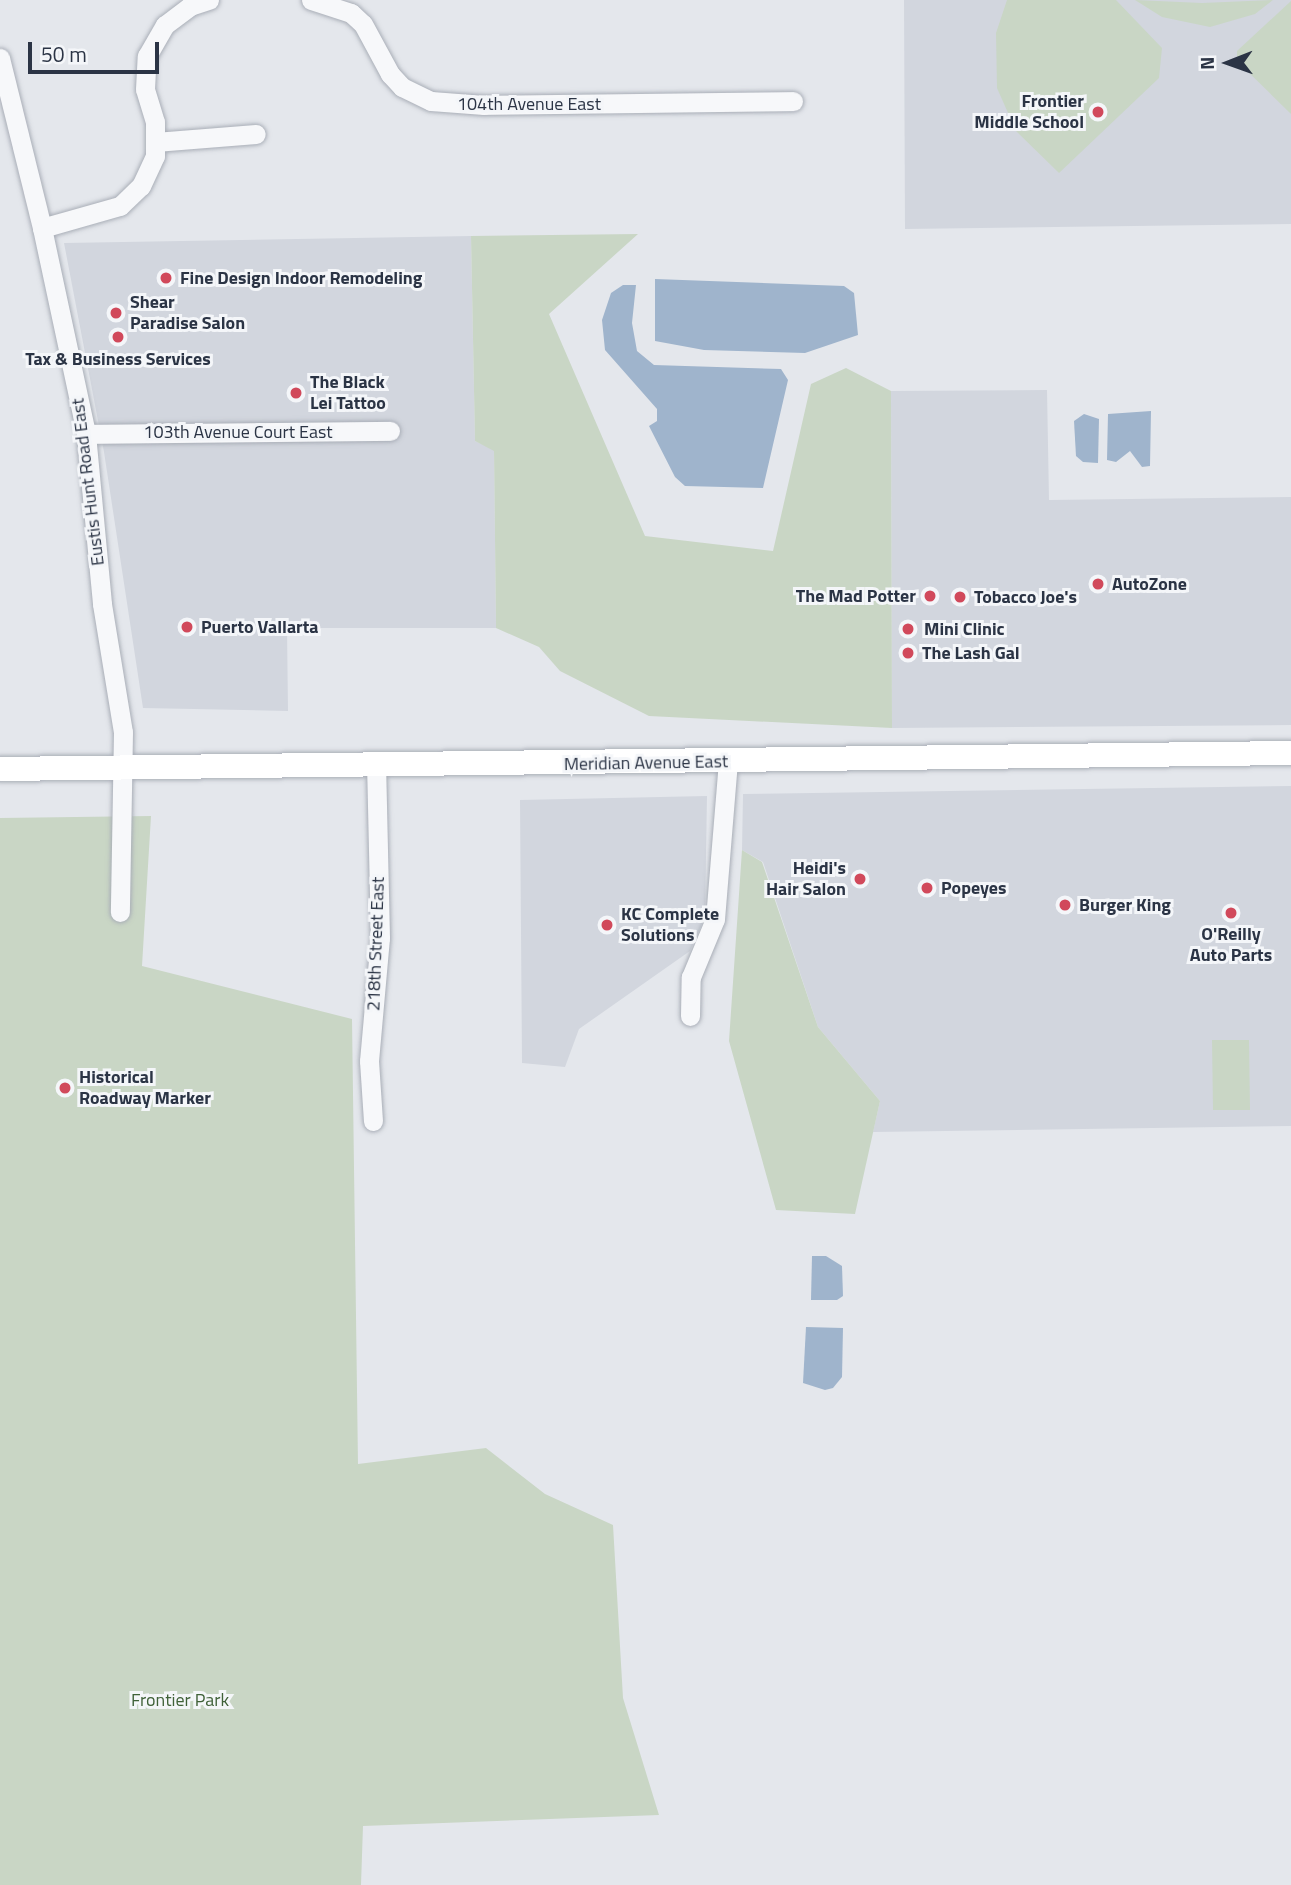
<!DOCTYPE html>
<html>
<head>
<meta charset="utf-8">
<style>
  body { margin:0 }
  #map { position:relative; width:1291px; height:1885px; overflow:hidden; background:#e4e7ec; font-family:"Titillium Web",sans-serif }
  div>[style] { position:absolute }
  .built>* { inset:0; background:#d2d6de }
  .green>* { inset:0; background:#c9d6c5 }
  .water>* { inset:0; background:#9fb4cc }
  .roads { filter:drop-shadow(0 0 2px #a9aeb7) drop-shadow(0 0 2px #a9aeb7) }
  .minor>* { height:19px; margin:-9.5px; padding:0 9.5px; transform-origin:9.5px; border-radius:9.5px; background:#f7f8fa }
  .major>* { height:24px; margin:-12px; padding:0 12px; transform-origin:12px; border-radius:12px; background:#fff }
  .dots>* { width:19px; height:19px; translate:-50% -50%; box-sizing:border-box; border:4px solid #f4f6f9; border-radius:50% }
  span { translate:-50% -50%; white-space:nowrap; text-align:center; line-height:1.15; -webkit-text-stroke:6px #f4f6f9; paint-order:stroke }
  .poi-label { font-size:18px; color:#2b3445; font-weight:700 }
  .right { translate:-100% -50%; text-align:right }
  .left { translate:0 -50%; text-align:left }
  .street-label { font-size:18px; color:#2b3445 }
  .park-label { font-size:18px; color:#3f6138 }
  .north { position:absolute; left:1193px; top:28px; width:70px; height:70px; -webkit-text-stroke:5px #f4f6f9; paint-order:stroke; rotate:269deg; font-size:19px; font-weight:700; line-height:28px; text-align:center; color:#2b3445 }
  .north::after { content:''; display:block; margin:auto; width:24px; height:32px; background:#2b3445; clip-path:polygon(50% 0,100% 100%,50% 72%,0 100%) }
  .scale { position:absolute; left:28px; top:42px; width:131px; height:32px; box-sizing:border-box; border:4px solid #2b3445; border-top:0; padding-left:9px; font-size:21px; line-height:24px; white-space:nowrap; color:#2b3445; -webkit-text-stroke:5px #f4f6f9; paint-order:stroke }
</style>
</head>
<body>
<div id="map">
  <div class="built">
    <i style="clip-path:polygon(904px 0,1291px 0,1291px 224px,905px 229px)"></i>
    <i style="clip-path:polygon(471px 236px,475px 441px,494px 450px,496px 628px,287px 628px,288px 711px,143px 708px,104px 452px,64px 243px)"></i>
    <i style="clip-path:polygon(1047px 390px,1049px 500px,1291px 497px,1291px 725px,892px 728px,891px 391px)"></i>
    <i style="clip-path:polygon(1291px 786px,1291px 1126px,873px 1132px,880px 1101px,818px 1027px,763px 862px,742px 850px,743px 794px)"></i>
    <i style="clip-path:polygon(707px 796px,705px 917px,690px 951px,579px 1029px,565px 1067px,522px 1063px,520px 800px)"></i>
  </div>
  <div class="green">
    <i style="clip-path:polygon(1007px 0,1116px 0,1162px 48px,1159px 78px,1059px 173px,1016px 131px,997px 88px,996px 33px)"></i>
    <i style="clip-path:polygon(1135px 0,1202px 3px,1273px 0,1255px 14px,1210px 27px,1162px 17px)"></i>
    <i style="clip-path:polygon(1291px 1px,1291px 114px,1237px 61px,1237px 51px)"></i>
    <i style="clip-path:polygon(638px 234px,549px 314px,645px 536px,773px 551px,811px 384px,846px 368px,891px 391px,892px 728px,649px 716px,560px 671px,539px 647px,496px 628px,494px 451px,475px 441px,471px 236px)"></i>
    <i style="clip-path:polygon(151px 816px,142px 966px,352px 1019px,358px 1464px,486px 1448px,545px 1494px,613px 1525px,623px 1698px,659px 1815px,363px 1826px,361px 1885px,0 1885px,0 818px)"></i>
    <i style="clip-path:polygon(742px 850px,762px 862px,818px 1027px,880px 1101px,855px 1214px,776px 1210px,729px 1041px)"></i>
    <i style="clip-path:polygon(1212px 1040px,1249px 1040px,1250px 1110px,1213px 1110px)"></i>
  </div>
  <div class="water">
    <i style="clip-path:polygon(655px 279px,844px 286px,854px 293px,858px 335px,805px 353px,704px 350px,655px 341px)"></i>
    <i style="clip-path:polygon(623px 285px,636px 285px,632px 323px,637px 351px,654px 365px,781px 369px,788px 380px,763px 488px,685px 486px,675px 477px,649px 426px,657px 421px,657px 409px,605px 350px,602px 320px,611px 293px)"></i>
    <i style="clip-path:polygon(1151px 411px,1150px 466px,1142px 467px,1130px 451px,1116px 462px,1107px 460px,1108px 414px)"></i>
    <i style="clip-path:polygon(1084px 414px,1099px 419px,1098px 463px,1083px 462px,1076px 456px,1074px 421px)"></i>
    <i style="clip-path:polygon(812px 1256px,826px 1256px,842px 1266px,843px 1296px,837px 1300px,811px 1300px)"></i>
    <i style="clip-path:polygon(806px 1327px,843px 1328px,842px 1377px,833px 1388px,825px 1390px,803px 1383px)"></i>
  </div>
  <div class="roads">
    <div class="minor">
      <i style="left:311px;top:0;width:42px;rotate:18deg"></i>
      <i style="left:351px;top:13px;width:16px;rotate:43deg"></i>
      <i style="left:363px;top:24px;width:57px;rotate:61.6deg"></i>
      <i style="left:390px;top:74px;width:18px;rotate:47deg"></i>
      <i style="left:402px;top:87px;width:32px;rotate:26deg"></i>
      <i style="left:431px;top:101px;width:53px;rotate:4.3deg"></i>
      <i style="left:484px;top:105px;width:309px;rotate:-0.7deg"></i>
      <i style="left:0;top:58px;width:175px;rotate:76.1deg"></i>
      <i style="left:42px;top:228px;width:211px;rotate:77.9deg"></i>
      <i style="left:86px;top:434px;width:171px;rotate:84.6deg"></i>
      <i style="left:102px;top:604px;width:130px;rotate:80.7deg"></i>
      <i style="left:123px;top:732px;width:180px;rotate:91deg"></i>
      <i style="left:155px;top:142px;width:101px;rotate:-4.5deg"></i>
      <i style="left:42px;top:228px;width:81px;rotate:-15.8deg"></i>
      <i style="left:120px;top:206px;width:29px;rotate:-44deg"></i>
      <i style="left:141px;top:186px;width:33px;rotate:-65deg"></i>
      <i style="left:155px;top:156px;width:34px;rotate:-90deg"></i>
      <i style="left:155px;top:122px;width:34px;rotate:-107deg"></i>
      <i style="left:145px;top:89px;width:33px;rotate:-87deg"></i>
      <i style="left:147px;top:56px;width:36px;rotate:-60deg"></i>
      <i style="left:165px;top:25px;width:31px;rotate:-37deg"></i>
      <i style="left:190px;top:6px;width:20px;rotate:-18deg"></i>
      <i style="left:86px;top:434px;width:304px;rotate:-0.6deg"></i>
      <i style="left:690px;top:1016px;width:39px;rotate:-89deg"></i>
      <i style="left:691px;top:977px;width:63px;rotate:-67.5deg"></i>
      <i style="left:715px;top:919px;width:158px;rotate:-85.3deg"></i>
      <i style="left:373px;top:1121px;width:60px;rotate:-93.8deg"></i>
      <i style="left:369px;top:1061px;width:123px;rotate:-84.9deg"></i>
      <i style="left:380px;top:938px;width:173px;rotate:-91.3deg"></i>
    </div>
    <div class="major">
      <i style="left:0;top:769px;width:1291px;rotate:-0.71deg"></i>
    </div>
  </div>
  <div class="dots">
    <i style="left:1098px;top:112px;background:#d1495b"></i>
    <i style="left:166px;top:278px;background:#d1495b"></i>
    <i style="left:116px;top:313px;background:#d1495b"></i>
    <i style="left:118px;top:337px;background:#d1495b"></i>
    <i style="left:296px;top:393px;background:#d1495b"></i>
    <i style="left:1098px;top:584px;background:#d1495b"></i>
    <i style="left:930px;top:596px;background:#d1495b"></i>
    <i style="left:960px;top:597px;background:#d1495b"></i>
    <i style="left:187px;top:627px;background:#d1495b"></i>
    <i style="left:908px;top:629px;background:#d1495b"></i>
    <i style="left:908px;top:653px;background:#d1495b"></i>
    <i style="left:860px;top:879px;background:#d1495b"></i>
    <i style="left:927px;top:888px;background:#d1495b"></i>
    <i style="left:1065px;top:905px;background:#d1495b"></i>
    <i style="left:1231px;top:913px;background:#d1495b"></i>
    <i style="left:607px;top:925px;background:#d1495b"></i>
    <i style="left:65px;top:1088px;background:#d1495b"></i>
  </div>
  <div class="poi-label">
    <span class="right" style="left:1084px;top:112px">Frontier<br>Middle School</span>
    <span class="left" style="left:180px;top:278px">Fine Design Indoor Remodeling</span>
    <span class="left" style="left:130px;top:313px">Shear<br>Paradise Salon</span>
    <span style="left:118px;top:359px">Tax &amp; Business Services</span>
    <span class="left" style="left:310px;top:393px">The Black<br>Lei Tattoo</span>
    <span class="left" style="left:1112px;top:584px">AutoZone</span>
    <span class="right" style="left:916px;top:596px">The Mad Potter</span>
    <span class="left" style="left:974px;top:597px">Tobacco Joe's</span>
    <span class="left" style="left:201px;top:627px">Puerto Vallarta</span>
    <span class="left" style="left:924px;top:629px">Mini Clinic</span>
    <span class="left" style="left:922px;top:653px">The Lash Gal</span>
    <span class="right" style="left:846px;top:879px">Heidi's<br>Hair Salon</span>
    <span class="left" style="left:941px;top:888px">Popeyes</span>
    <span class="left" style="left:1079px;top:905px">Burger King</span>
    <span class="left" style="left:621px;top:925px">KC Complete<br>Solutions</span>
    <span style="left:1231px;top:945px">O'Reilly<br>Auto Parts</span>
    <span class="left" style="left:79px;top:1088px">Historical<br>Roadway Marker</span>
  </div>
  <div class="street-label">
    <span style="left:529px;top:104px">104th Avenue East</span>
    <span style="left:238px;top:432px">103th Avenue Court East</span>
    <span style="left:88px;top:482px;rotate:-97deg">Eustis Hunt Road East</span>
    <span style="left:646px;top:763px;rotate:-1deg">Meridian Avenue East</span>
    <span style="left:376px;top:944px;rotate:-88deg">218th Street East</span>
  </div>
  <div class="park-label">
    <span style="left:180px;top:1700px">Frontier Park</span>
  </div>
  <div class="north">N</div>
  <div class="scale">50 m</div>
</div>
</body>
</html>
